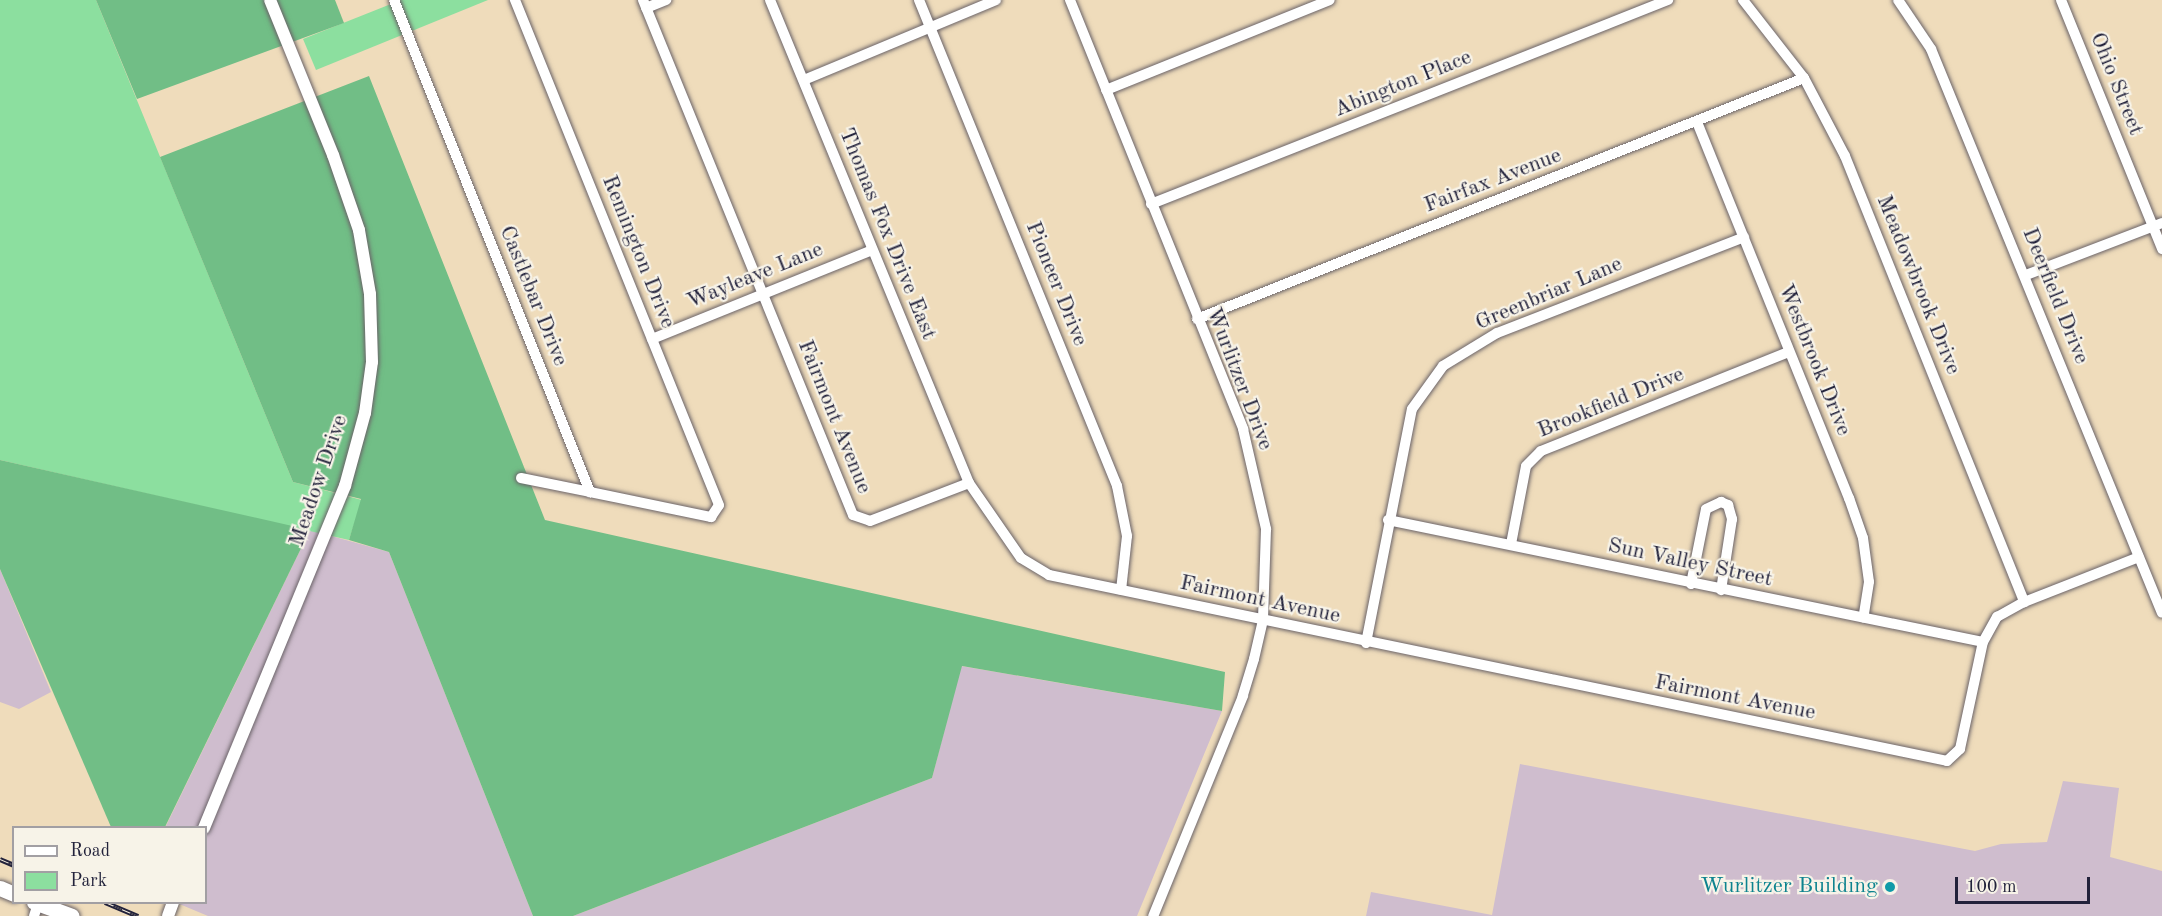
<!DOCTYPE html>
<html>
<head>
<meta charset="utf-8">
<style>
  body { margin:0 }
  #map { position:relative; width:2162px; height:916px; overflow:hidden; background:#efdcbb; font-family:"Old Standard TT",serif }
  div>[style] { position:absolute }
  .industrial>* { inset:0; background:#cfbdce }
  .green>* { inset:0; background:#8cdf9f }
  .forest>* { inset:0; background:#71be86 }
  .roads { filter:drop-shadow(0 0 2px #6a6368) drop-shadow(0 0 2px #6a6368) }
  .minor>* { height:10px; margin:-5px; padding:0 5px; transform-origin:5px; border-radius:5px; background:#fff }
  .tertiary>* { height:12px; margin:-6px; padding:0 6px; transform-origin:6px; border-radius:6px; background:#fff }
  .primary>* { height:15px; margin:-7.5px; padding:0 7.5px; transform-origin:7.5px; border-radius:7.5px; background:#fff }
  .rail>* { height:5px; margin-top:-2.5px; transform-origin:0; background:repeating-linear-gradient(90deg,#f7f3e8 0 9px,#22223b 0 18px); box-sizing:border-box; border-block:2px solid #22223b }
  .dots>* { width:16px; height:16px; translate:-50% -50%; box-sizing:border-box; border:3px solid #f7f3e8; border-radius:50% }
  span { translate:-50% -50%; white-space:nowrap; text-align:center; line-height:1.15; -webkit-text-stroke:4.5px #f7f3e8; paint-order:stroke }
  .street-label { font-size:22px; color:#22223b }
  .culture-label { font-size:22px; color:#0d838f }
  .right { translate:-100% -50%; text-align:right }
  .legend { position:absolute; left:12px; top:826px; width:195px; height:78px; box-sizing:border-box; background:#f7f3e8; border:2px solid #a29fa3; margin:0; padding:8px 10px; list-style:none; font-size:18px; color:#22223b }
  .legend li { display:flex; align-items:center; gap:12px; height:30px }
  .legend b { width:30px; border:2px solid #a29fa3 }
  .scale { position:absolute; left:1955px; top:877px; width:135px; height:27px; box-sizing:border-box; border:3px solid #22223b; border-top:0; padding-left:8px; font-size:18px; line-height:21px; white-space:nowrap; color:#22223b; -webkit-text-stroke:4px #f7f3e8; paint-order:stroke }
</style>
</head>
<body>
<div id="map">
  <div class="industrial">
    <i style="clip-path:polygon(310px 530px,389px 552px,533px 916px,208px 916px,177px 903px,206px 902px,206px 828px,165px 828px)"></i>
    <i style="clip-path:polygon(0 569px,51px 692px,19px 709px,0 702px)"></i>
    <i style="clip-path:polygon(961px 666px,1222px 711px,1137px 916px,573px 916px,932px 778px)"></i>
    <i style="clip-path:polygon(1520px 764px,1975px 851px,2001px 844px,2047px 842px,2063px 781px,2119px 788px,2110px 857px,2162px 871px,2162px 916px,1366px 916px,1371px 892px,1492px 915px)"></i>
  </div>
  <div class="green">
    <i style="clip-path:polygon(0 0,96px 0,293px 482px,362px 500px,349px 540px,0 460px)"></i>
    <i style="clip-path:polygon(401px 0,488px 0,316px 70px,303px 39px)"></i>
  </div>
  <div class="forest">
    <i style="clip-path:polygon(96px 0,335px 0,344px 23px,137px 99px)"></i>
    <i style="clip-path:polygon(369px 76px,545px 520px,1225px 672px,1222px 711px,962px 666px,932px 778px,573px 916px,533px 916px,389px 552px,349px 540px,361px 499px,293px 482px,160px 157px)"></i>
    <i style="clip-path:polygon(0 460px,310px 530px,165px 827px,111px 827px,0 569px)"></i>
  </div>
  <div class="roads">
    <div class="minor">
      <i style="left:394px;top:0;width:530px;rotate:68.28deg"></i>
      <i style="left:590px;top:492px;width:124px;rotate:11.7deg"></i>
      <i style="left:711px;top:517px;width:14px;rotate:-56deg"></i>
      <i style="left:719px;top:505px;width:545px;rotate:-112deg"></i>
      <i style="left:643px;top:0;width:556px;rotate:67.82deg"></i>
      <i style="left:853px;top:515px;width:18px;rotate:19deg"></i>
      <i style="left:870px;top:521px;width:106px;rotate:-21deg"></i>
      <i style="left:770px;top:0;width:522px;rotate:67.61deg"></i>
      <i style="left:969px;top:483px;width:91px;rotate:55.3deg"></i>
      <i style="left:1021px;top:558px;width:33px;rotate:31deg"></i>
      <i style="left:1049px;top:575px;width:917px;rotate:11.7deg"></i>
      <i style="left:1947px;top:761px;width:18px;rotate:-43deg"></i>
      <i style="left:1960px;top:749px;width:109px;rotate:-77.9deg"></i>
      <i style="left:1983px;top:642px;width:29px;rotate:-61deg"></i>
      <i style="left:1997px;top:617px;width:31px;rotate:-29deg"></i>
      <i style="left:2024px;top:602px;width:123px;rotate:-21.4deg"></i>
      <i style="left:919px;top:0;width:525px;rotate:67.83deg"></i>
      <i style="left:1117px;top:486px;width:51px;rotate:78.7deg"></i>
      <i style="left:1127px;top:536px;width:54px;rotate:96.3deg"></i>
      <i style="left:1070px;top:0;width:463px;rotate:68deg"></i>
      <i style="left:1243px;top:429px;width:103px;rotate:77deg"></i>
      <i style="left:1266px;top:529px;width:91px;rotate:91.9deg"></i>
      <i style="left:1263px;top:620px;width:40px;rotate:103deg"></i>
      <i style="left:1254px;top:659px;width:39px;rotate:107deg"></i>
      <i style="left:1243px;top:696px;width:238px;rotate:112.2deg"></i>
      <i style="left:1743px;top:0;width:99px;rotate:52deg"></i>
      <i style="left:1804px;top:78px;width:88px;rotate:62.3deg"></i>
      <i style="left:1845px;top:156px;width:481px;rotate:68.1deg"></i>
      <i style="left:1898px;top:0;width:59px;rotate:56deg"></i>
      <i style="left:1931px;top:49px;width:609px;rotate:67.73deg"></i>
      <i style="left:2061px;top:0;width:269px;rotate:67.9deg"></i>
      <i style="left:646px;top:8px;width:22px;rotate:-22deg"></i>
      <i style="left:804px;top:80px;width:208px;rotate:-22.6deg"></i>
      <i style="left:1106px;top:90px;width:241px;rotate:-21.9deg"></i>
      <i style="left:1697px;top:122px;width:406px;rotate:68deg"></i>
      <i style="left:1849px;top:498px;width:42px;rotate:70.7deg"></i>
      <i style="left:1863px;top:538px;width:44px;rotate:82.2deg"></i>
      <i style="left:1869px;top:582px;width:36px;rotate:99deg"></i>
      <i style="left:1151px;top:204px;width:556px;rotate:-21.53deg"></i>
      <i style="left:2026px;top:275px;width:146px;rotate:-20.9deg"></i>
      <i style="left:1197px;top:319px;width:653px;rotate:-21.65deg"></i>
      <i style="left:652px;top:339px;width:237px;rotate:-22deg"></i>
      <i style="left:521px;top:478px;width:70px;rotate:11.5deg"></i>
      <i style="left:1388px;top:520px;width:607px;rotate:11.59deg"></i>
      <i style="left:1511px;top:544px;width:79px;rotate:-79.1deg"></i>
      <i style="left:1526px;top:466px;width:21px;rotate:-45deg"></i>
      <i style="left:1541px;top:451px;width:267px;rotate:-21.8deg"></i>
      <i style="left:1691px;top:584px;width:76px;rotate:-78.7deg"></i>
      <i style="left:1706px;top:509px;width:17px;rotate:-25deg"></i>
      <i style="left:1721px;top:502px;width:8px;rotate:23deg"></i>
      <i style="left:1728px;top:505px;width:15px;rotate:74deg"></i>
      <i style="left:1732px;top:519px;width:72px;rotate:98.8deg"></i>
      <i style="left:1366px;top:643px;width:238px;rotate:-78.9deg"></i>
      <i style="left:1412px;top:409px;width:53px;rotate:-54.2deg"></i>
      <i style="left:1443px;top:366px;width:63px;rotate:-31.4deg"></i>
      <i style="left:1497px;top:333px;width:265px;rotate:-21.2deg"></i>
      <i style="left:34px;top:916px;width:13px;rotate:-72deg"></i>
    </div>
    <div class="tertiary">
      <i style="left:204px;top:828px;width:370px;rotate:-67.6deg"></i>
      <i style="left:345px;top:486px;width:76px;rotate:-74.7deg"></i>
      <i style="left:365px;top:413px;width:51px;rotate:-82.2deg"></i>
      <i style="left:372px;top:362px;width:68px;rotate:-91.7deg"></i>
      <i style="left:370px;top:294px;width:65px;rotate:-99.8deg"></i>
      <i style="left:359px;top:230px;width:79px;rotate:-109.1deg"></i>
      <i style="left:333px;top:155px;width:167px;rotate:-112.1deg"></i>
      <i style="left:168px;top:916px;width:15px;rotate:-70deg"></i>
    </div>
    <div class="primary">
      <i style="left:0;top:888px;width:15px;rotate:23deg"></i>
      <i style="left:34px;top:902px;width:40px;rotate:20.2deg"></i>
    </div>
  </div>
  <div class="rail">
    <i style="left:0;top:859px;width:15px;rotate:23deg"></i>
    <i style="left:105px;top:902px;width:36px;rotate:23deg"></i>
  </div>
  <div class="dots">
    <i style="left:1890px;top:887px;background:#0f9aa8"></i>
  </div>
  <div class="street-label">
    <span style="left:1403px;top:84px;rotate:-22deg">Abington Place</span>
    <span style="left:2116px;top:84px;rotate:68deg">Ohio Street</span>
    <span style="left:1493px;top:181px;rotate:-21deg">Fairfax Avenue</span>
    <span style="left:887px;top:234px;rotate:68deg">Thomas Fox Drive East</span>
    <span style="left:638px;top:252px;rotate:68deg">Remington Drive</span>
    <span style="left:755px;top:276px;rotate:-22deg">Wayleave Lane</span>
    <span style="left:1056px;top:284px;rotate:68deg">Pioneer Drive</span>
    <span style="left:1918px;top:285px;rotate:68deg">Meadowbrook Drive</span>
    <span style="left:1549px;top:294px;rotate:-23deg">Greenbriar Lane</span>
    <span style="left:533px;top:296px;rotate:68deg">Castlebar Drive</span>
    <span style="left:2055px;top:296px;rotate:68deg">Deerfield Drive</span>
    <span style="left:1814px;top:360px;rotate:68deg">Westbrook Drive</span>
    <span style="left:1239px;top:379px;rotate:69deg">Wurlitzer Drive</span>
    <span style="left:1611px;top:403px;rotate:-22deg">Brookfield Drive</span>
    <span style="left:834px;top:417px;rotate:68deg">Fairmont Avenue</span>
    <span style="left:319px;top:481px;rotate:-71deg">Meadow Drive</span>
    <span style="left:1690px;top:563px;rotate:12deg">Sun Valley Street</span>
    <span style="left:1260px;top:600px;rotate:12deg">Fairmont Avenue</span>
    <span style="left:1735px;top:698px;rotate:11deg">Fairmont Avenue</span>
  </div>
  <div class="culture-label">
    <span class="right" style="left:1878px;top:887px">Wurlitzer Building</span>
  </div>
  <ul class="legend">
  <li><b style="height:8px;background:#fff"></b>Road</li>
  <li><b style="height:16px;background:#8cdf9f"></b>Park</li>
  </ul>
  <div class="scale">100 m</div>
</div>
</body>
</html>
